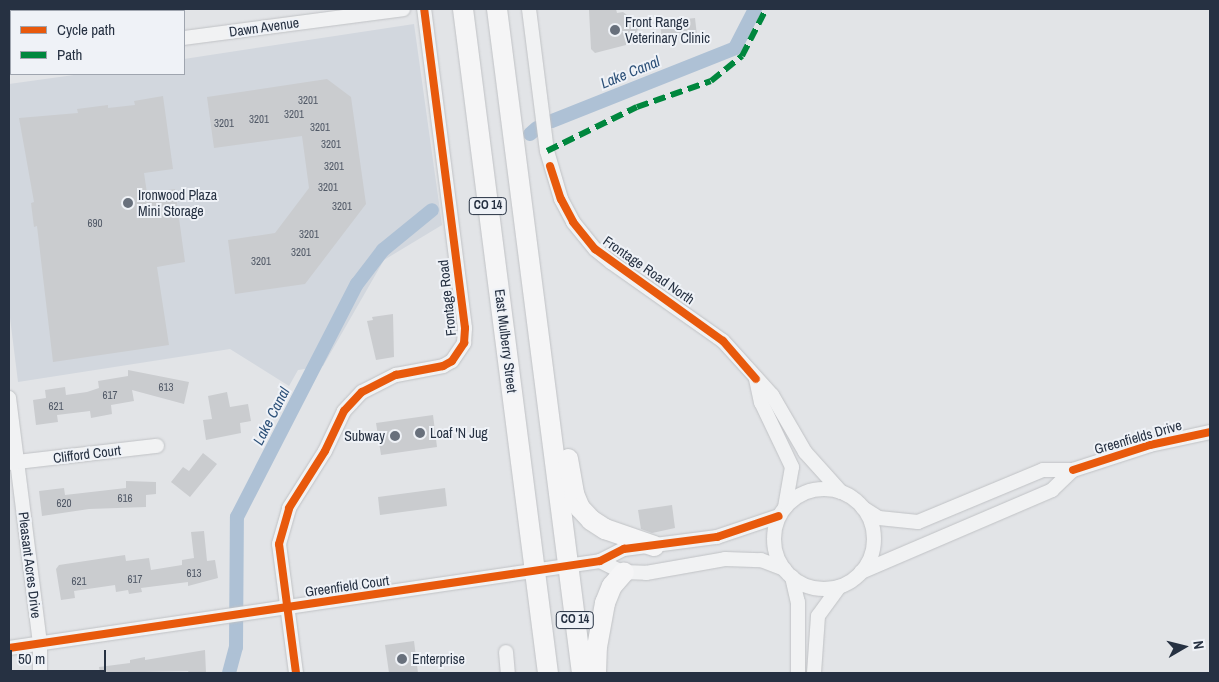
<!DOCTYPE html>
<html>
<head>
<meta charset="utf-8">
<style>
  body { margin:0 }
  #map { position:relative; width:1219px; height:682px; overflow:hidden; background:#e2e4e7; font-family:"Archivo Narrow",sans-serif }
  div>[style] { position:absolute }
  .built>* { inset:0; background:#d2d7de }
  .canal>* { height:14px; margin:-7px; padding:0 7px; transform-origin:7px; border-radius:7px; background:#aec1d5 }
  .building>* { inset:0; background:#cacccf }
  .roads { filter:drop-shadow(0 0 1px #c0c2c5) drop-shadow(0 0 1px #c0c2c5) }
  .minor>* { height:14px; margin:-7px; padding:0 7px; transform-origin:7px; border-radius:7px; background:#f1f2f3 }
  .minor>.ring { margin:-7px; padding:0; box-sizing:content-box; background:none; border:14px solid #f1f2f3; border-radius:50% }
  .highway>* { height:20px; margin:-10px; padding:0 10px; transform-origin:10px; border-radius:10px; background:#f5f5f6 }
  .quiet>* { height:6px; margin-top:-3px; transform-origin:0; background:repeating-linear-gradient(90deg,#00873e 0 12px,transparent 0 18px) }
  .cycleway>* { height:8px; margin:-4px; padding:0 4px; transform-origin:4px; border-radius:4px; background:#e8590c }
  .dots>* { width:14px; height:14px; translate:-50% -50%; box-sizing:border-box; border:2px solid #eff2f7; border-radius:50% }
  span { translate:-50% -50%; white-space:nowrap; text-align:center; line-height:1.15; -webkit-text-stroke:4px #eff2f7; paint-order:stroke }
  .number-label { font-size:11px; color:#505866 }
  .number-label span { -webkit-text-stroke-width:0 }
  .shield-label span { padding:1px 4px; background:#eff2f7; border:1px solid; border-radius:4px; -webkit-text-stroke-width:0 }
  .shield-label { font-size:12px; color:#263142; font-weight:700 }
  .poi-label { font-size:14px; color:#263142 }
  .left { translate:0 -50%; text-align:left }
  .right { translate:-100% -50%; text-align:right }
  .street-label { font-size:14px; color:#263142 }
  .water-label { font-size:15px; color:#2d5179; font-style:italic }
  .frame { position:absolute; inset:0; border:10px solid #263142; pointer-events:none }
  .legend { position:absolute; left:10px; top:10px; width:175px; height:65px; box-sizing:border-box; background:#eff2f7; border:1px solid #9fa5af; margin:0; padding:6px 9px; list-style:none; font-size:15px; color:#263142 }
  .legend li { display:flex; align-items:center; gap:10px; height:25px }
  .legend b { width:25px; border:1px solid #9fa5af }
  .north { position:absolute; left:1159px; top:622px; width:50px; height:50px; -webkit-text-stroke:4px #eff2f7; paint-order:stroke; rotate:82deg; font-size:14px; font-weight:700; line-height:20px; text-align:center; color:#263142 }
  .north::after { content:''; display:block; margin:auto; width:18px; height:22px; background:#263142; clip-path:polygon(50% 0,100% 100%,50% 72%,0 100%) }
  .scale { position:absolute; left:10px; top:650px; width:96px; height:22px; box-sizing:border-box; border:2px solid #263142; border-top:0; padding-left:6px; font-size:15px; line-height:18px; white-space:nowrap; color:#263142; -webkit-text-stroke:4px #eff2f7; paint-order:stroke }
</style>
</head>
<body>
<div id="map">
  <div class="built">
    <i style="clip-path:polygon(414px 24px,442px 225px,384px 260px,323px 366px,298px 370px,289px 386px,230px 349px,18px 382px,9px 310px,9px 84px,81px 74px,184px 74px,184px 59px)"></i>
  </div>
  <div class="canal">
    <i style="left:552px;top:121px;width:197px;rotate:-21.7deg"></i>
    <i style="left:735px;top:48px;width:44px;rotate:-62.9deg"></i>
    <i style="left:530px;top:134px;width:9px;rotate:-41deg"></i>
    <i style="left:229px;top:673px;width:27px;rotate:-75deg"></i>
    <i style="left:236px;top:647px;width:130px;rotate:-89.6deg"></i>
    <i style="left:237px;top:517px;width:262px;rotate:-62.8deg"></i>
    <i style="left:357px;top:284px;width:43px;rotate:-52.6deg"></i>
    <i style="left:383px;top:250px;width:63px;rotate:-39.2deg"></i>
  </div>
  <div class="building">
    <i style="clip-path:polygon(616px 9px,617px 13px,623px 12px,641px 26px,626px 45px,595px 53px,591px 49px,589px 10px)"></i>
    <i style="clip-path:polygon(695px 18px,697px 36px,662px 40px,660px 22px)"></i>
    <i style="clip-path:polygon(327px 79px,351px 97px,366px 204px,305px 284px,235px 294px,228px 240px,275px 233px,309px 188px,302px 136px,214px 148px,207px 97px)"></i>
    <i style="clip-path:polygon(163px 96px,173px 169px,144px 173px,147px 193px,175px 189px,185px 262px,157px 267px,169px 345px,53px 362px,37px 226px,34px 227px,31px 203px,34px 202px,19px 118px,78px 113px,77px 109px,108px 105px,108px 108px,135px 105px,134px 101px)"></i>
    <i style="clip-path:polygon(393px 314px,394px 357px,376px 360px,367px 321px,373px 320px,372px 317px)"></i>
    <i style="clip-path:polygon(128px 370px,189px 382px,184px 404px,132px 390px,134px 401px,111px 405px,112px 414px,91px 418px,90px 411px,57px 415px,58px 422px,36px 425px,33px 400px,46px 398px,45px 390px,65px 387px,66px 395px,87px 392px,99px 388px,98px 381px,128px 376px)"></i>
    <i style="clip-path:polygon(227px 392px,230px 407px,248px 404px,251px 421px,240px 423px,241px 433px,206px 440px,203px 420px,212px 419px,208px 396px)"></i>
    <i style="clip-path:polygon(433px 415px,437px 447px,381px 455px,376px 423px)"></i>
    <i style="clip-path:polygon(203px 453px,217px 464px,190px 497px,171px 482px,183px 467px,189px 471px)"></i>
    <i style="clip-path:polygon(126px 481px,156px 482px,156px 494px,146px 495px,146px 507px,89px 509px,42px 516px,39px 491px,64px 488px,65px 495px,126px 488px)"></i>
    <i style="clip-path:polygon(445px 488px,447px 506px,380px 515px,378px 497px)"></i>
    <i style="clip-path:polygon(672px 505px,675px 528px,652px 533px,641px 529px,638px 510px)"></i>
    <i style="clip-path:polygon(204px 531px,207px 561px,215px 560px,218px 578px,188px 586px,188px 582px,141px 588px,142px 592px,129px 594px,128px 590px,116px 592px,115px 585px,74px 591px,75px 598px,61px 600px,56px 569px,59px 565px,125px 555px,126px 561px,149px 558px,151px 570px,182px 565px,182px 560px,194px 558px,191px 532px)"></i>
    <i style="clip-path:polygon(414px 641px,418px 673px,389px 673px,385px 645px)"></i>
    <i style="clip-path:polygon(205px 650px,206px 673px,189px 673px,188px 671px,100px 673px,99px 667px,130px 663px,130px 660px,145px 657px,145px 660px)"></i>
  </div>
  <div class="roads">
    <div class="minor">
      <i style="left:529px;top:9px;width:143px;rotate:82.8deg"></i>
      <i style="left:547px;top:151px;width:50px;rotate:73.7deg"></i>
      <i style="left:561px;top:199px;width:26px;rotate:62deg"></i>
      <i style="left:573px;top:222px;width:35px;rotate:51deg"></i>
      <i style="left:595px;top:249px;width:21px;rotate:39deg"></i>
      <i style="left:611px;top:262px;width:137px;rotate:35.2deg"></i>
      <i style="left:723px;top:341px;width:73px;rotate:47.8deg"></i>
      <i style="left:772px;top:395px;width:66px;rotate:59.9deg"></i>
      <i style="left:805px;top:452px;width:54px;rotate:48deg"></i>
      <i style="left:184px;top:38px;width:221px;rotate:-7.5deg"></i>
      <i style="left:9px;top:62px;width:2px;rotate:-27deg"></i>
      <i style="left:756px;top:379px;width:24px;rotate:78deg"></i>
      <i style="left:761px;top:402px;width:72px;rotate:64.5deg"></i>
      <i style="left:792px;top:467px;width:41px;rotate:99.9deg"></i>
      <i style="left:9px;top:398px;width:248px;rotate:82.8deg"></i>
      <i style="left:40px;top:644px;width:29px;rotate:90deg"></i>
      <i style="left:9px;top:463px;width:149px;rotate:-6.6deg"></i>
      <i class="ring" style="left:774px;top:489px;width:86px;height:86px"></i>
      <i style="left:863px;top:508px;width:19px;rotate:32deg"></i>
      <i style="left:879px;top:518px;width:39px;rotate:6deg"></i>
      <i style="left:918px;top:522px;width:135px;rotate:-22.6deg"></i>
      <i style="left:1043px;top:470px;width:30px"></i>
      <i style="left:1073px;top:470px;width:81px;rotate:-18deg"></i>
      <i style="left:1150px;top:445px;width:61px;rotate:-12.2deg"></i>
      <i style="left:600px;top:561px;width:25px;rotate:27deg"></i>
      <i style="left:622px;top:572px;width:24px;rotate:2deg"></i>
      <i style="left:646px;top:573px;width:80px;rotate:-10deg"></i>
      <i style="left:725px;top:559px;width:36px;rotate:2deg"></i>
      <i style="left:761px;top:560px;width:25px;rotate:21deg"></i>
      <i style="left:861px;top:572px;width:208px;rotate:-23.2deg"></i>
      <i style="left:1052px;top:490px;width:29px;rotate:-44deg"></i>
      <i style="left:792px;top:577px;width:26px;rotate:77deg"></i>
      <i style="left:798px;top:602px;width:71px;rotate:90deg"></i>
      <i style="left:9px;top:648px;width:597px;rotate:-8.37deg"></i>
      <i style="left:600px;top:561px;width:27px;rotate:-27deg"></i>
      <i style="left:624px;top:549px;width:94px;rotate:-7.4deg"></i>
      <i style="left:717px;top:537px;width:65px;rotate:-18.7deg"></i>
      <i style="left:506px;top:652px;width:21px;rotate:85deg"></i>
      <i style="left:296px;top:673px;width:130px;rotate:-97.5deg"></i>
      <i style="left:279px;top:544px;width:37px;rotate:-74deg"></i>
      <i style="left:289px;top:508px;width:67px;rotate:-57.7deg"></i>
      <i style="left:325px;top:451px;width:44px;rotate:-64.6deg"></i>
      <i style="left:344px;top:411px;width:26px;rotate:-47deg"></i>
      <i style="left:362px;top:392px;width:38px;rotate:-27deg"></i>
      <i style="left:396px;top:375px;width:48px;rotate:-10.8deg"></i>
      <i style="left:443px;top:366px;width:10px;rotate:-29deg"></i>
      <i style="left:452px;top:361px;width:22px;rotate:-56deg"></i>
      <i style="left:464px;top:343px;width:15px;rotate:-86deg"></i>
      <i style="left:465px;top:328px;width:322px;rotate:-97.3deg"></i>
      <i style="left:814px;top:673px;width:57px;rotate:-86deg"></i>
      <i style="left:818px;top:616px;width:36px;rotate:-54deg"></i>
    </div>
    <div class="highway">
      <i style="left:463px;top:9px;width:669px;rotate:82.71deg"></i>
      <i style="left:497px;top:9px;width:669px;rotate:82.71deg"></i>
      <i style="left:568px;top:459px;width:36px;rotate:80deg"></i>
      <i style="left:574px;top:494px;width:15px;rotate:67deg"></i>
      <i style="left:580px;top:508px;width:16px;rotate:47deg"></i>
      <i style="left:591px;top:520px;width:17px;rotate:33deg"></i>
      <i style="left:605px;top:529px;width:52px;rotate:19.1deg"></i>
      <i style="left:596px;top:673px;width:26px;rotate:-88deg"></i>
      <i style="left:597px;top:647px;width:45px;rotate:-79.7deg"></i>
      <i style="left:605px;top:603px;width:18px;rotate:-68deg"></i>
      <i style="left:612px;top:586px;width:18px;rotate:-49deg"></i>
    </div>
  </div>
  <div class="quiet">
    <i style="left:547px;top:151px;width:100px;rotate:-26.1deg"></i>
    <i style="left:637px;top:107px;width:78px;rotate:-19.4deg"></i>
    <i style="left:711px;top:81px;width:40px;rotate:-39deg"></i>
    <i style="left:742px;top:56px;width:53px;rotate:-62.9deg"></i>
  </div>
  <div class="cycleway">
    <i style="left:550px;top:166px;width:35px;rotate:72deg"></i>
    <i style="left:561px;top:199px;width:26px;rotate:62deg"></i>
    <i style="left:573px;top:222px;width:35px;rotate:51deg"></i>
    <i style="left:595px;top:249px;width:158px;rotate:35.7deg"></i>
    <i style="left:723px;top:341px;width:50px;rotate:49deg"></i>
    <i style="left:1073px;top:470px;width:81px;rotate:-18deg"></i>
    <i style="left:1150px;top:445px;width:61px;rotate:-12.2deg"></i>
    <i style="left:9px;top:648px;width:597px;rotate:-8.37deg"></i>
    <i style="left:600px;top:561px;width:27px;rotate:-27deg"></i>
    <i style="left:624px;top:549px;width:94px;rotate:-7.4deg"></i>
    <i style="left:717px;top:537px;width:65px;rotate:-18.7deg"></i>
    <i style="left:296px;top:673px;width:130px;rotate:-97.5deg"></i>
    <i style="left:279px;top:544px;width:37px;rotate:-74deg"></i>
    <i style="left:289px;top:508px;width:67px;rotate:-57.7deg"></i>
    <i style="left:325px;top:451px;width:44px;rotate:-64.6deg"></i>
    <i style="left:344px;top:411px;width:26px;rotate:-47deg"></i>
    <i style="left:362px;top:392px;width:38px;rotate:-27deg"></i>
    <i style="left:396px;top:375px;width:48px;rotate:-10.8deg"></i>
    <i style="left:443px;top:366px;width:10px;rotate:-29deg"></i>
    <i style="left:452px;top:361px;width:22px;rotate:-56deg"></i>
    <i style="left:464px;top:343px;width:15px;rotate:-86deg"></i>
    <i style="left:465px;top:328px;width:322px;rotate:-97.3deg"></i>
  </div>
  <div class="dots">
    <i style="left:615px;top:30px;background:#68707c"></i>
    <i style="left:128px;top:203px;background:#68707c"></i>
    <i style="left:420px;top:433px;background:#68707c"></i>
    <i style="left:395px;top:436px;background:#68707c"></i>
    <i style="left:402px;top:659px;background:#68707c"></i>
  </div>
  <div class="number-label">
    <span style="left:308px;top:100px">3201</span>
    <span style="left:294px;top:114px">3201</span>
    <span style="left:259px;top:119px">3201</span>
    <span style="left:224px;top:123px">3201</span>
    <span style="left:320px;top:127px">3201</span>
    <span style="left:331px;top:144px">3201</span>
    <span style="left:334px;top:166px">3201</span>
    <span style="left:328px;top:187px">3201</span>
    <span style="left:342px;top:206px">3201</span>
    <span style="left:95px;top:223px">690</span>
    <span style="left:309px;top:234px">3201</span>
    <span style="left:301px;top:252px">3201</span>
    <span style="left:261px;top:261px">3201</span>
    <span style="left:166px;top:387px">613</span>
    <span style="left:110px;top:395px">617</span>
    <span style="left:56px;top:406px">621</span>
    <span style="left:125px;top:498px">616</span>
    <span style="left:64px;top:503px">620</span>
    <span style="left:194px;top:573px">613</span>
    <span style="left:135px;top:579px">617</span>
    <span style="left:79px;top:581px">621</span>
  </div>
  <div class="shield-label">
    <span style="left:488px;top:206px">CO 14</span>
    <span style="left:575px;top:620px">CO 14</span>
  </div>
  <div class="poi-label">
    <span class="left" style="left:625px;top:30px">Front Range<br>Veterinary Clinic</span>
    <span class="left" style="left:138px;top:203px">Ironwood Plaza<br>Mini Storage</span>
    <span class="left" style="left:430px;top:433px">Loaf 'N Jug</span>
    <span class="right" style="left:385px;top:436px">Subway</span>
    <span class="left" style="left:412px;top:659px">Enterprise</span>
  </div>
  <div class="street-label">
    <span style="left:264px;top:27px;rotate:-8deg">Dawn Avenue</span>
    <span style="left:649px;top:270px;rotate:35deg">Frontage Road North</span>
    <span style="left:447px;top:298px;rotate:-96deg">Frontage Road</span>
    <span style="left:506px;top:341px;rotate:83deg">East Mulberry Street</span>
    <span style="left:1138px;top:437px;rotate:-16deg">Greenfields Drive</span>
    <span style="left:87px;top:454px;rotate:-7deg">Clifford Court</span>
    <span style="left:30px;top:565px;rotate:83deg">Pleasant Acres Drive</span>
    <span style="left:347px;top:586px;rotate:-8deg">Greenfield Court</span>
  </div>
  <div class="water-label">
    <span style="left:630px;top:72px;rotate:-22deg">Lake Canal</span>
    <span style="left:271px;top:416px;rotate:-63deg">Lake Canal</span>
  </div>
  <div class="frame"></div>
  <ul class="legend">
  <li><b style="height:6px;background:#e8590c"></b>Cycle path</li>
  <li><b style="height:6px;background:#00873e"></b>Path</li>
  </ul>
  <div class="north">N</div>
  <div class="scale">50 m</div>
</div>
</body>
</html>
